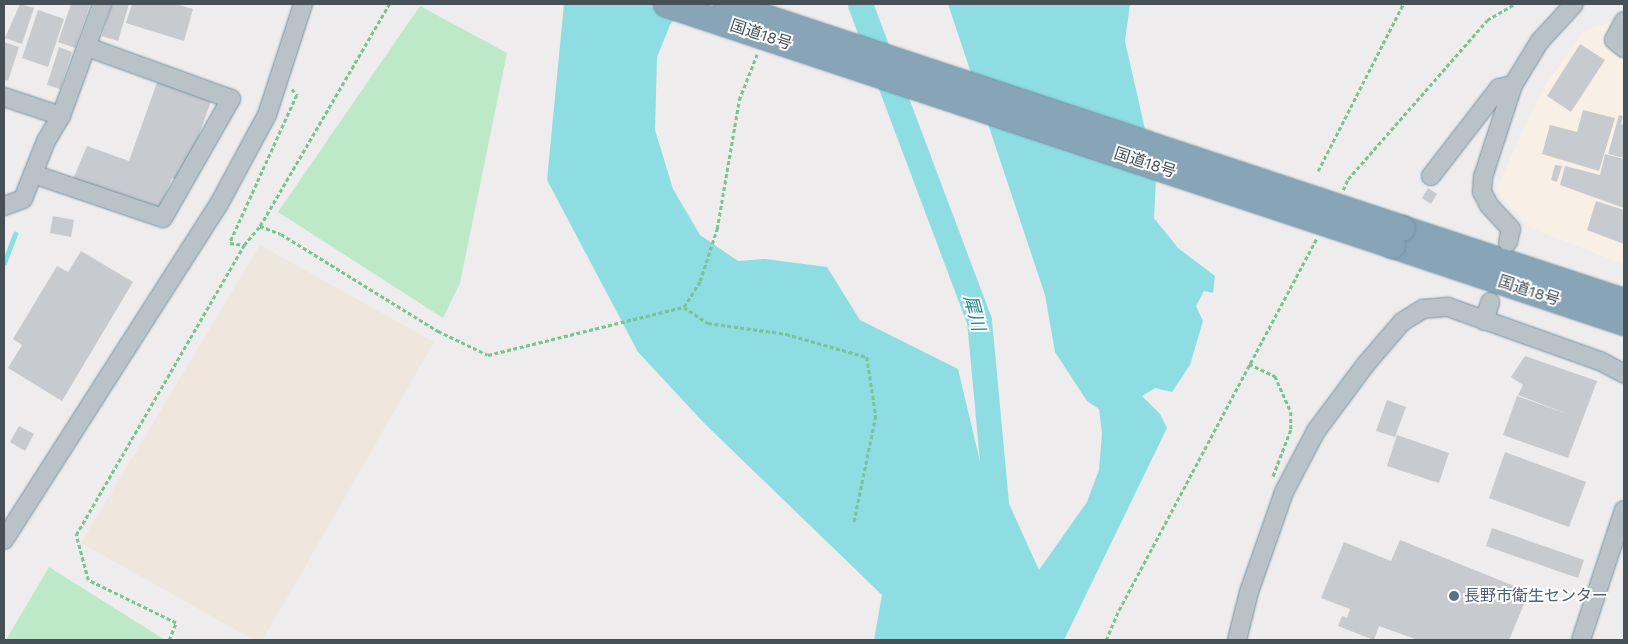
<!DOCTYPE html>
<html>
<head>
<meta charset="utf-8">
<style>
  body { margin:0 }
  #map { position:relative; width:1628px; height:644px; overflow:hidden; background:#eeecec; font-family:"Work Sans","Noto Sans JP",sans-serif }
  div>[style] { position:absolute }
  .commercial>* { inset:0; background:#f9f0e5 }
  .green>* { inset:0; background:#bde9c8 }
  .sand>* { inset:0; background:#efe7dd }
  .water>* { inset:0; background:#8ddde3 }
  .stream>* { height:4.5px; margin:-2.25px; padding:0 2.25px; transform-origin:2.25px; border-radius:2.25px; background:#8ddde3 }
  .river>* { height:25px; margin:-12.5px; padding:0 12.5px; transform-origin:12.5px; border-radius:12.5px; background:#8ddde3 }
  .building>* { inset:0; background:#c7cace }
  .path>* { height:2.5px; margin-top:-1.25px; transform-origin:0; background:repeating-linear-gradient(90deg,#78c494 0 4px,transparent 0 6.5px) }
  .roads { filter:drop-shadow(0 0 1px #7290a3) drop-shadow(0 0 1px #7290a3) }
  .minor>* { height:18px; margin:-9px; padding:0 9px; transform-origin:9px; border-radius:9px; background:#b8c2c7 }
  .highway>* { height:25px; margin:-12.5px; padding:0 12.5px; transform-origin:12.5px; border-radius:12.5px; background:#87a5b7 }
  .bridges { filter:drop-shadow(0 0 1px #7290a3) drop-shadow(0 0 1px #7290a3) }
  .highway-bridge>* { height:25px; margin:-12.5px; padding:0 12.5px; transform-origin:12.5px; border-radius:12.5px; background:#87a5b7 }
  .dots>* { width:14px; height:14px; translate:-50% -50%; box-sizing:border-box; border:2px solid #fff; border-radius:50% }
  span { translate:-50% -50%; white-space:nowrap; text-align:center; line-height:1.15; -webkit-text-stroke:4px #fff; paint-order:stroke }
  .street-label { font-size:16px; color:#465157 }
  .service-label { font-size:16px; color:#4e5e75 }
  .left { translate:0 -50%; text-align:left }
  .water-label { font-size:18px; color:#17828a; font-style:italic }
  .frame { position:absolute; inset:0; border:5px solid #465157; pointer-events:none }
</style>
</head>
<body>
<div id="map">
  <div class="commercial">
    <i style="clip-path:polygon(1624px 11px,1624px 264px,1530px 228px,1501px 197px,1498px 186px,1542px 90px,1584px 31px,1615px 20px)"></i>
  </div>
  <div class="green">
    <i style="clip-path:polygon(420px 6px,507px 53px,460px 283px,443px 318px,278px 212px)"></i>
    <i style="clip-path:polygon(49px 567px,165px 640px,6px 640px)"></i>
  </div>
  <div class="sand">
    <i style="clip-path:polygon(260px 245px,434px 342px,286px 600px,262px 640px,254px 640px,81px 543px)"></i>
  </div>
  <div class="water">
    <i style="clip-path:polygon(564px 4px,685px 4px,670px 25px,657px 57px,655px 130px,673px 189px,700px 235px,738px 261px,765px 259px,827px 267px,860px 320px,958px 369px,982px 470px,1000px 484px,1039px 570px,1087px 502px,1099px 470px,1102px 434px,1099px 409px,1087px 401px,1055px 352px,1045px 295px,948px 4px,1130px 4px,1125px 41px,1156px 178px,1154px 218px,1178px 248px,1215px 276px,1213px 293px,1204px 291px,1196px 306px,1203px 321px,1190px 365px,1172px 392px,1155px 388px,1142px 396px,1160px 414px,1167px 428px,1064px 640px,874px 640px,882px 595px,705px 424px,638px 352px,547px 180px)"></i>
  </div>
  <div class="stream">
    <i style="left:4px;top:263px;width:31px;rotate:-69deg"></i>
  </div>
  <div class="river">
    <i style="left:860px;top:4px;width:338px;rotate:69.4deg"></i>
    <i style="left:979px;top:320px;width:195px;rotate:84.7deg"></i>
  </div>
  <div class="building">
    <i style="clip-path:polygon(20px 4px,34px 8px,22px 44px,5px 38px)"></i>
    <i style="clip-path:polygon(71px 4px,90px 4px,75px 48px,58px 42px)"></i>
    <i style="clip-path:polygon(112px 4px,129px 4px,118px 41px,102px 36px)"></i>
    <i style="clip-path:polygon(132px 4px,175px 4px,193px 9px,184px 41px,126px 23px)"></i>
    <i style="clip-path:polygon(38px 10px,64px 19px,48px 67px,22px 58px)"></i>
    <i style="clip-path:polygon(4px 42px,19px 47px,8px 81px,4px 80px)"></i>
    <i style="clip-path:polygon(1580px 44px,1605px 60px,1571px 112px,1547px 96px)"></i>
    <i style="clip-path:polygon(59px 47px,72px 52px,60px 89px,47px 85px)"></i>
    <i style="clip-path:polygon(159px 77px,213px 96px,182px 181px,172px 178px,158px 211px,71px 184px,87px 146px,129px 161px)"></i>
    <i style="clip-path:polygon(1583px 110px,1615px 118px,1599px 171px,1542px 154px,1550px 125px,1577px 132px)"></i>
    <i style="clip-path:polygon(1619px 115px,1623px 116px,1621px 124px,1624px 125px,1624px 158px,1608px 154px)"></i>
    <i style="clip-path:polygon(1605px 154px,1624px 159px,1624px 208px,1560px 185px,1565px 166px,1600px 175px)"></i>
    <i style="clip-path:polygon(1555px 165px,1562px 166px,1557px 182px,1551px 180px)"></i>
    <i style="clip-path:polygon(1428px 188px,1437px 194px,1431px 204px,1422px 198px)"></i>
    <i style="clip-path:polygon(1596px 201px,1624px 210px,1624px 244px,1587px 230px)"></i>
    <i style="clip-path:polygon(53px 216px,74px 220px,71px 237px,50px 233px)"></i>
    <i style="clip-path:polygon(81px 251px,133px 282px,62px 401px,8px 368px,22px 345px,13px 339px,57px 266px,68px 272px)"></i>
    <i style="clip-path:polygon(1525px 356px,1597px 381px,1568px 458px,1503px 435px,1517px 396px,1573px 416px,1518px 395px,1523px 385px,1511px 377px)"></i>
    <i style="clip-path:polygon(1387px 400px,1406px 407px,1395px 437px,1376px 431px)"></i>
    <i style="clip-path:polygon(19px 426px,34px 434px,25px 451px,10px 442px)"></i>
    <i style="clip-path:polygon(1397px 435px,1449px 453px,1439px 483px,1387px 466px)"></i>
    <i style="clip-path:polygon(1505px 452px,1586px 482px,1569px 527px,1489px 498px)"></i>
    <i style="clip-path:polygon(1492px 528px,1584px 560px,1578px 578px,1486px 546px)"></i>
    <i style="clip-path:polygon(1400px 540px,1529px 592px,1509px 640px,1418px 640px,1379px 626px,1374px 640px,1338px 626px,1342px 616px,1347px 618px,1350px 609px,1321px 598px,1344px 542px,1391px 561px)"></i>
  </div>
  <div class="path">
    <i style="left:292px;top:89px;width:8px;rotate:50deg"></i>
    <i style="left:297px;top:95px;width:162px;rotate:114.4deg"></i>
    <i style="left:230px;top:243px;width:14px;rotate:8deg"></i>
    <i style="left:244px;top:245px;width:25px;rotate:-50deg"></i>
    <i style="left:260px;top:226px;width:22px;rotate:21deg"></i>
    <i style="left:281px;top:234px;width:185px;rotate:31.7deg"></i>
    <i style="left:438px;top:331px;width:55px;rotate:25.6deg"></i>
    <i style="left:488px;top:355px;width:202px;rotate:-13.8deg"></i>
    <i style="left:684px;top:307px;width:31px;rotate:-58deg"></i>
    <i style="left:700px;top:281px;width:55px;rotate:-71.9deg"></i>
    <i style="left:717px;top:229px;width:131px;rotate:-80.3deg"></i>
    <i style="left:739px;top:100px;width:49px;rotate:-68.6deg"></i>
    <i style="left:1318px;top:171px;width:187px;rotate:-63deg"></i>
    <i style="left:1343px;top:190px;width:12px;rotate:-66deg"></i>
    <i style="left:1348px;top:179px;width:211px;rotate:-48.8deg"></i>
    <i style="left:1487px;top:20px;width:32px;rotate:-30deg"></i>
    <i style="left:260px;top:226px;width:257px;rotate:-59.8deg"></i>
    <i style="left:684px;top:307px;width:29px;rotate:34deg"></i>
    <i style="left:708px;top:323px;width:79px;rotate:8deg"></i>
    <i style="left:786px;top:334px;width:84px;rotate:15.9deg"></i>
    <i style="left:867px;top:357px;width:60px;rotate:81.3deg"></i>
    <i style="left:876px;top:416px;width:109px;rotate:101.6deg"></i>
    <i style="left:1249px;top:364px;width:29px;rotate:25deg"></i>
    <i style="left:1275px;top:376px;width:39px;rotate:66deg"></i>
    <i style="left:1291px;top:412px;width:18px;rotate:90deg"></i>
    <i style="left:1291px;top:430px;width:50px;rotate:111deg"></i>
    <i style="left:169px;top:640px;width:18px;rotate:-68deg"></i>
    <i style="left:176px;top:623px;width:98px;rotate:-154deg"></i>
    <i style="left:88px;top:580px;width:47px;rotate:-104.9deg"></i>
    <i style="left:76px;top:535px;width:335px;rotate:-59.9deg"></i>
    <i style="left:1106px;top:640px;width:33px;rotate:-67deg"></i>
    <i style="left:1119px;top:610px;width:420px;rotate:-62deg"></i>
  </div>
  <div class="roads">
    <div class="minor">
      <i style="left:1624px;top:21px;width:21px;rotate:118deg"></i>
      <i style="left:1614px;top:40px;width:13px;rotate:39deg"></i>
      <i style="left:4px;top:97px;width:60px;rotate:18.4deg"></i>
      <i style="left:33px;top:174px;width:137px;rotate:18.7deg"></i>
      <i style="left:163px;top:218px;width:137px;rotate:-60.3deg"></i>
      <i style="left:231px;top:99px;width:153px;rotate:-160.1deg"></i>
      <i style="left:1431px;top:176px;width:111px;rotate:-52.3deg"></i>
      <i style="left:1499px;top:88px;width:14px;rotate:-12deg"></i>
      <i style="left:4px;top:206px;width:20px;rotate:-20deg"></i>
      <i style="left:23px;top:199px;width:62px;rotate:-68.4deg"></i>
      <i style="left:46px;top:141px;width:29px;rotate:-59deg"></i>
      <i style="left:61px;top:116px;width:119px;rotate:-69.9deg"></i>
      <i style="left:1508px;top:242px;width:13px;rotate:-77deg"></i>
      <i style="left:1511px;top:229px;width:33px;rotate:-133deg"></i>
      <i style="left:1489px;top:205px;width:15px;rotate:-118deg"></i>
      <i style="left:1482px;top:192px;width:15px;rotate:-86deg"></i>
      <i style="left:1483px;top:177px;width:97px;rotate:-71.9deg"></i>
      <i style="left:1513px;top:85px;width:52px;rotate:-58.5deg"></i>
      <i style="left:1540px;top:41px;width:50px;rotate:-47.4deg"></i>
      <i style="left:1484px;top:321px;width:20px;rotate:-72deg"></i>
      <i style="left:4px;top:540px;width:399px;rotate:-57.4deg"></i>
      <i style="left:219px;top:204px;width:101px;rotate:-61.7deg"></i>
      <i style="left:267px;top:115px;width:117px;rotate:-72deg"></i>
      <i style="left:1237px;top:640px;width:49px;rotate:-76deg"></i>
      <i style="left:1249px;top:592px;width:106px;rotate:-70.7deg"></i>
      <i style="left:1284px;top:492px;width:69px;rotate:-62.3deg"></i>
      <i style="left:1316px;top:431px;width:84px;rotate:-53.3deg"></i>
      <i style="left:1366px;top:364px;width:55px;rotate:-49.4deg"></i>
      <i style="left:1402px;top:322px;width:25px;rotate:-32deg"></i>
      <i style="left:1423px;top:309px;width:25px;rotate:-5deg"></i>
      <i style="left:1448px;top:307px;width:161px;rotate:19.6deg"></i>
      <i style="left:1600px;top:361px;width:27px;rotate:28deg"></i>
      <i style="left:1581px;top:640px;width:137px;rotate:-71.7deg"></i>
    </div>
    <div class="highway">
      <i style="left:1402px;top:228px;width:234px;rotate:18.2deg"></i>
      <i style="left:1392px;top:245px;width:244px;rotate:18.4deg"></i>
    </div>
  </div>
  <div class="bridges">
    <div class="highway-bridge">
      <i style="left:666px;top:4px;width:765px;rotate:18.36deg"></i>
      <i style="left:726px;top:4px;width:712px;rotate:18.33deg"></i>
    </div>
  </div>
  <div class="dots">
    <i style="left:1454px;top:596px;background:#5c6f8a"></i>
  </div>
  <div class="street-label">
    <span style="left:761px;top:35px;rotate:18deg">国道18号</span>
    <span style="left:1145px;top:163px;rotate:18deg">国道18号</span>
    <span style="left:1529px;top:291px;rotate:18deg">国道18号</span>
  </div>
  <div class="service-label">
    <span class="left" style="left:1464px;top:596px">長野市衛生センター</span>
  </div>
  <div class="water-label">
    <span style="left:974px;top:313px;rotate:75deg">犀川</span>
  </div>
  <div class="frame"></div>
</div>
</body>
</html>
